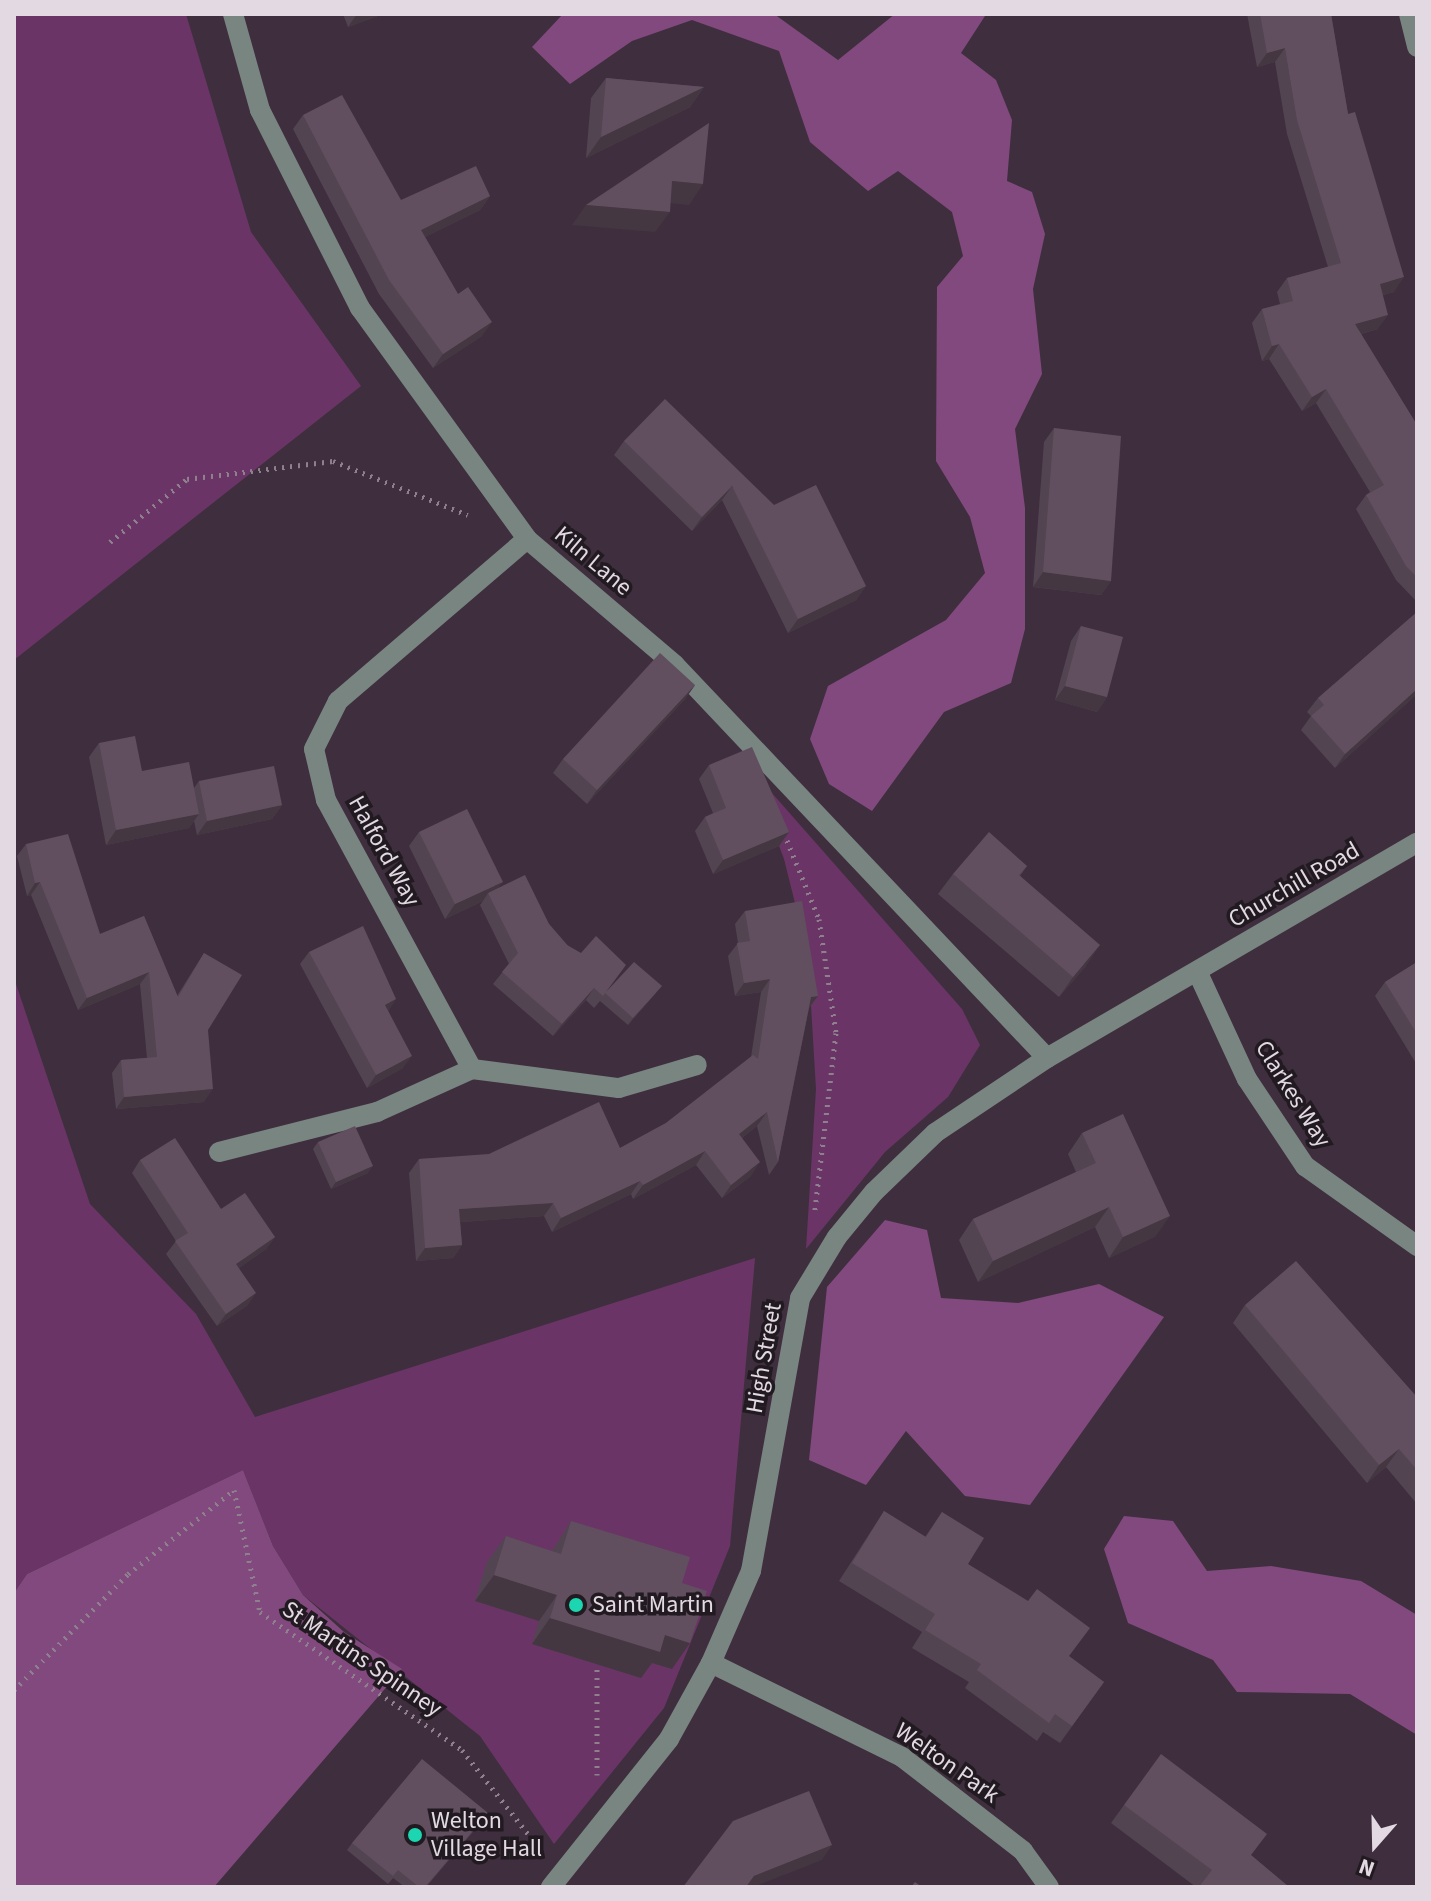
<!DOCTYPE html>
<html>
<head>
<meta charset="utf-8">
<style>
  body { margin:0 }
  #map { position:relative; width:1431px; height:1901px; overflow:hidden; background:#3f2f3e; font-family:"Source Sans 3",sans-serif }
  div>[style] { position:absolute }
  .green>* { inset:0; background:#6a3566 }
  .forest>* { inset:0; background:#82497e }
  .path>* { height:5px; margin-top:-2.5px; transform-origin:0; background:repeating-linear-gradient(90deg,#8e808d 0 2px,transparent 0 8px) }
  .minor>* { height:20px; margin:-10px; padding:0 10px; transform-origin:10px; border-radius:10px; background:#798581 }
  .wall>* { inset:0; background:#534452 }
  .shaded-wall>* { inset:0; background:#443742 }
  .building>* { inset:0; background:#614f5f }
  .dots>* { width:22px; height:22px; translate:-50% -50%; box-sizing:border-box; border:4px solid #211a21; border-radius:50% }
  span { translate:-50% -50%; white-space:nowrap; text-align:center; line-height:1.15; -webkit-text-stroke:7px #211a21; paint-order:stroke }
  .street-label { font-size:24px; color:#e3d9e2 }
  .poi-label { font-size:24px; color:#e3d9e2 }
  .left { translate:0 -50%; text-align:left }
  .frame { position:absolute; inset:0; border:16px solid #e3d9e2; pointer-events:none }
  .north { position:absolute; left:1335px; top:1805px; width:80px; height:80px; -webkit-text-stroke:6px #211a21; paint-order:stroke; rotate:200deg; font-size:22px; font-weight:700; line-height:32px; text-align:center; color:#e3d9e2 }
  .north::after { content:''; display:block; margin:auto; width:28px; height:36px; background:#e3d9e2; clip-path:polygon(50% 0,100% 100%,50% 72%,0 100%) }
</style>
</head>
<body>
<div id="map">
  <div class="green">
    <i style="clip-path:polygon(14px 14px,186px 14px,251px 232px,361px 386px,14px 660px)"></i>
    <i style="clip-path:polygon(750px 768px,962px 1009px,980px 1045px,948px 1097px,885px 1152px,806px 1249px,816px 1089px,808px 955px,784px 859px)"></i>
    <i style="clip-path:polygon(14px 978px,90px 1204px,196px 1314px,255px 1417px,755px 1258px,730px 1546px,664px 1708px,554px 1844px,480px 1736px,303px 1595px,273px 1546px,243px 1470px,27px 1574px,14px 1593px)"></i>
  </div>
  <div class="forest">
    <i style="clip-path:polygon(563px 14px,774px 14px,838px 60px,895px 14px,992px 14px,985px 16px,961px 53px,996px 80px,1012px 120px,1007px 181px,1032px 192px,1045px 234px,1033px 289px,1042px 374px,1015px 429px,1025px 508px,1025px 629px,1011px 683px,944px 712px,872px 811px,829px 784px,810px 739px,828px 686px,946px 620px,985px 573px,970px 517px,936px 461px,937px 287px,963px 256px,952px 212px,898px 171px,868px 191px,810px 142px,779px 51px,692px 20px,632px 41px,570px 84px,532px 47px)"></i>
    <i style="clip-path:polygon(885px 1220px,927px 1230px,941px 1298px,1018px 1303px,1099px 1284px,1164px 1317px,1030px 1505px,965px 1496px,906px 1431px,866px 1485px,809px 1460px,827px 1287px)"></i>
    <i style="clip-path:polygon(243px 1470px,273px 1546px,303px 1595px,344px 1632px,402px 1669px,214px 1887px,14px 1887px,14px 1593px,27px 1574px)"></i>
    <i style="clip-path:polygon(1124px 1516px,1173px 1521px,1207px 1571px,1271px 1566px,1361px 1581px,1417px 1615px,1417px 1735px,1350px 1694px,1237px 1692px,1213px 1660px,1128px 1623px,1104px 1549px)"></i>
  </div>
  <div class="path">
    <i style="left:110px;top:542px;width:99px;rotate:-39.3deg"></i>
    <i style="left:187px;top:479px;width:147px;rotate:-7deg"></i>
    <i style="left:333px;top:461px;width:145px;rotate:21.8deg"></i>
    <i style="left:784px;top:833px;width:93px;rotate:67.9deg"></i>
    <i style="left:819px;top:919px;width:115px;rotate:81.5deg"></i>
    <i style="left:836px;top:1033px;width:178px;rotate:96.8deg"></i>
    <i style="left:14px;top:1690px;width:163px;rotate:-45.5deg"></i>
    <i style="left:128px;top:1574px;width:135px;rotate:-38.4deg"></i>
    <i style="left:234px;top:1490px;width:125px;rotate:78deg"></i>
    <i style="left:260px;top:1612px;width:245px;rotate:34.3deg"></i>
    <i style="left:462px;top:1750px;width:126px;rotate:51.8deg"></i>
    <i style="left:597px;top:1775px;width:111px;rotate:-90deg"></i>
  </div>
  <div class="minor">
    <i style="left:233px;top:14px;width:100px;rotate:74.3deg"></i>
    <i style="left:260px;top:110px;width:222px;rotate:63.2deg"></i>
    <i style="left:360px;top:308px;width:285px;rotate:54.1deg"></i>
    <i style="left:527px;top:539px;width:194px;rotate:40.4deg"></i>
    <i style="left:675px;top:665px;width:541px;rotate:46.57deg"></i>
    <i style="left:1409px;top:14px;width:34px;rotate:76deg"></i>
    <i style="left:1197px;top:971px;width:119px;rotate:65.2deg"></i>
    <i style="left:1247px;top:1079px;width:105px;rotate:56.3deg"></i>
    <i style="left:1305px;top:1166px;width:138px;rotate:35.5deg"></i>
    <i style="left:472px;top:1069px;width:148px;rotate:7.4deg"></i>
    <i style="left:619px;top:1088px;width:81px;rotate:-16.4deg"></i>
    <i style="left:219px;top:1152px;width:163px;rotate:-14.2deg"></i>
    <i style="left:377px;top:1112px;width:104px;rotate:-24.4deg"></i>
    <i style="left:472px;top:1069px;width:306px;rotate:-118.5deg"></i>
    <i style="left:326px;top:800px;width:52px;rotate:-103.2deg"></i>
    <i style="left:314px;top:749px;width:54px;rotate:-63.4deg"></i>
    <i style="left:338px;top:701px;width:249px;rotate:-40.6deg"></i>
    <i style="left:711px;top:1663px;width:213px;rotate:26.2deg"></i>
    <i style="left:902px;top:1757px;width:153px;rotate:37.8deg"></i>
    <i style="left:1023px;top:1851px;width:44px;rotate:54.2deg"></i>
    <i style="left:551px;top:1887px;width:189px;rotate:-51.4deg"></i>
    <i style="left:669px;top:1739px;width:87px;rotate:-61.1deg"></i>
    <i style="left:711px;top:1663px;width:100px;rotate:-66.5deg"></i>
    <i style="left:751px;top:1571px;width:277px;rotate:-79.8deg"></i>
    <i style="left:800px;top:1298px;width:71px;rotate:-58.8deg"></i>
    <i style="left:837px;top:1237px;width:58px;rotate:-50.6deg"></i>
    <i style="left:874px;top:1192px;width:85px;rotate:-44deg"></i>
    <i style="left:935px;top:1133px;width:135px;rotate:-33.8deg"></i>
    <i style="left:1047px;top:1058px;width:428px;rotate:-30.2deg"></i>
  </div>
  <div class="wall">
    <i style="clip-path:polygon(343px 14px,383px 14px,348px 27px)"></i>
    <i style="clip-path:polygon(1247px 14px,1331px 14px,1348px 114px,1394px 292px,1383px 295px,1378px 329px,1361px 334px,1417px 425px,1417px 602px,1396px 580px,1356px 509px,1366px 495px,1370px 492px,1316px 403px,1302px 411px,1269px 359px,1262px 361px,1252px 323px,1262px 309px,1280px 304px,1277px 292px,1287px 278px,1328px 267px,1287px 134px,1275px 62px,1257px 67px)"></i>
    <i style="clip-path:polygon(606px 78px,704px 87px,690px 107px,586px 158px,591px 98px)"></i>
    <i style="clip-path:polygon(303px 115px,401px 200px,490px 196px,480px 210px,425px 237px,482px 336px,433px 368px,379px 294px,293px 129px)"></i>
    <i style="clip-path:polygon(1054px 428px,1111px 581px,1101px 595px,1033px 587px,1044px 442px)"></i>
    <i style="clip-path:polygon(624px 441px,774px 505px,866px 586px,856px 600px,788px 633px,722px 500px,692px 531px,614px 455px)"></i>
    <i style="clip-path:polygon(1417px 612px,1417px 694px,1335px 768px,1301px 730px,1311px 716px,1307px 712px,1318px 698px)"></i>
    <i style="clip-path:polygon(1081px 626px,1107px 697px,1097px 712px,1055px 700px,1071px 641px)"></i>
    <i style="clip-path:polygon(695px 685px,685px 699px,587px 804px,553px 773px,563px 759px)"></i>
    <i style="clip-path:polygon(99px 743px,142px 771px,194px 788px,199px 781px,282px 805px,272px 819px,197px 835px,194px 821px,189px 828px,106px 845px,89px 757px)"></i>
    <i style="clip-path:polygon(709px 765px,789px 832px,779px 846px,713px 874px,695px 831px,705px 817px,713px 813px,699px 779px)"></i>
    <i style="clip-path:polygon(419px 832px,549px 924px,608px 991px,656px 993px,628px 1025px,600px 1001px,594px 1008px,586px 1000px,553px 1036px,493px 984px,509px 964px,480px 905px,483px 901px,445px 919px,409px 846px)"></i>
    <i style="clip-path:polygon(26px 844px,100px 934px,144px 916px,177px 996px,204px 953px,208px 1030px,204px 1102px,116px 1109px,112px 1073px,121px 1060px,147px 1058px,140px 984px,78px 1010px,31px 895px,27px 896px,17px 856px)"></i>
    <i style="clip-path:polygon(1027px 866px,1020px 876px,1086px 966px,1059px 997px,938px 894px,953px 874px)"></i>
    <i style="clip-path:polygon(745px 911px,818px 996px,809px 1008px,778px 1162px,769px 1175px,757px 1126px,742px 1138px,751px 1176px,722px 1198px,696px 1165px,633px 1199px,631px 1194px,552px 1232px,544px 1216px,460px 1222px,462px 1245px,453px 1258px,416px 1261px,409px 1173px,419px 1159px,620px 1148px,666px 1123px,751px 1057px,761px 992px,735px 996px,728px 956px,738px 943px,735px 924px)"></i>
    <i style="clip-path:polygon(309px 952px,388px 1011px,403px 1068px,367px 1088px,300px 964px)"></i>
    <i style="clip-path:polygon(1417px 962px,1417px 1065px,1375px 996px,1385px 982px)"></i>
    <i style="clip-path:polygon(1082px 1133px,1156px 1236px,1109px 1258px,1095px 1227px,978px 1282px,959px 1240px,973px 1219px,1076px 1172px,1068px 1154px)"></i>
    <i style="clip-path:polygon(318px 1142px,368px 1173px,331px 1189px,313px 1149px)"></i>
    <i style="clip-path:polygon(140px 1160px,221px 1209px,275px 1237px,266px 1249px,239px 1268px,248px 1305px,217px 1326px,166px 1254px,176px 1241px,132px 1173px)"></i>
    <i style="clip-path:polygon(1245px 1305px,1417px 1397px,1417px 1504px,1386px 1467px,1367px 1483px,1233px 1323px)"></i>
    <i style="clip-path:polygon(884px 1511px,925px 1537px,942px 1512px,968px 1564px,1070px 1657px,1104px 1682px,1060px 1743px,1043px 1732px,1037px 1741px,965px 1688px,969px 1682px,912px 1648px,922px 1632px,839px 1581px)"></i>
    <i style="clip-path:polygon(571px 1521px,682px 1583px,672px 1669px,652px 1663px,641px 1678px,532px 1644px,539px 1621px,475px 1601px,487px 1562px,506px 1536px,552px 1551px)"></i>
    <i style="clip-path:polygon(1124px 1805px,1252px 1856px,1289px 1887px,1196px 1887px,1111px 1823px)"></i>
    <i style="clip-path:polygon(483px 1820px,426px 1887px,405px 1887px,393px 1878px,388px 1884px,347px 1850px,352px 1843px)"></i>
  </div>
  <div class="shaded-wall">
    <i style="clip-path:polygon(357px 14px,383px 14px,348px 27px)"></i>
    <i style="clip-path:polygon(1285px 48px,1275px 62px,1257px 67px,1267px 53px)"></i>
    <i style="clip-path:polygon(704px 87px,690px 107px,586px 158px,601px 137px)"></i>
    <i style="clip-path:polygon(672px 181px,703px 184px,689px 205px,658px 202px)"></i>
    <i style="clip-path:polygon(490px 196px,480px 210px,411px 244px,421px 230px)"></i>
    <i style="clip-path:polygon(586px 205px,670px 212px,655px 232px,572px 225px)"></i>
    <i style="clip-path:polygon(1404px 277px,1394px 292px,1370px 298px,1380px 284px)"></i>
    <i style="clip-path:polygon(1388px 315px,1378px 329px,1345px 338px,1355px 324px)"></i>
    <i style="clip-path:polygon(492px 322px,482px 336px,433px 368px,443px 354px)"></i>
    <i style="clip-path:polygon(1279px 344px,1269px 359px,1262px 361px,1272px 346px)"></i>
    <i style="clip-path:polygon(1326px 389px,1316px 403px,1302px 411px,1312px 397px)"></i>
    <i style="clip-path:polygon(732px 486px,722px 500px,692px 531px,702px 517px)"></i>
    <i style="clip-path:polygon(1043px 572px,1111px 581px,1101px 595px,1033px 587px)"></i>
    <i style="clip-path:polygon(866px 586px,856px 600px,788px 633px,798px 619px)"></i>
    <i style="clip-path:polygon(695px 685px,685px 699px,587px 804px,597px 790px)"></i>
    <i style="clip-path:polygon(1065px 686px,1107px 697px,1097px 712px,1055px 700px)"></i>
    <i style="clip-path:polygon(1417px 689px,1417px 694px,1335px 768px,1345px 754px)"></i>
    <i style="clip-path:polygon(282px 805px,272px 819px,197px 835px,207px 821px)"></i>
    <i style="clip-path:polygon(199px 814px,189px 828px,106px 845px,116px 830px)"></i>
    <i style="clip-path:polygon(789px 832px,779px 846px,713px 874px,723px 860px)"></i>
    <i style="clip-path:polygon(40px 882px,31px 895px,27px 896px,35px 883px)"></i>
    <i style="clip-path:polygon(503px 882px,492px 896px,488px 893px,483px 901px,445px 919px,455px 904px)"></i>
    <i style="clip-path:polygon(1100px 945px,1086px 966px,1059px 997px,1073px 977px)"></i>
    <i style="clip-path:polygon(149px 972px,140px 984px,78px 1010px,87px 998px)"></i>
    <i style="clip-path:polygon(770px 979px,761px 992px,735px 996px,744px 983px)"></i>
    <i style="clip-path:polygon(662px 986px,656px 993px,628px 1025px,633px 1018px)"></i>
    <i style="clip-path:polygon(594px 988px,586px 1000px,553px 1036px,562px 1024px)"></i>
    <i style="clip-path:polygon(818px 996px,808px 1009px,811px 997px)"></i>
    <i style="clip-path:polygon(396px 999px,388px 1012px,385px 1005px)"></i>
    <i style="clip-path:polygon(412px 1056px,403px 1068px,367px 1088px,376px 1075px)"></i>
    <i style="clip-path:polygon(213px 1089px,204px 1102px,116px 1109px,124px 1097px)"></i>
    <i style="clip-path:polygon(767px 1112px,757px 1126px,729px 1148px,739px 1134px)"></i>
    <i style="clip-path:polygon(705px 1151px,696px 1165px,633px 1199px,643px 1185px)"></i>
    <i style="clip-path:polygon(760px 1162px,751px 1176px,722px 1198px,731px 1185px)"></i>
    <i style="clip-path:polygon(373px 1166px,368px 1173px,331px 1189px,336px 1182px)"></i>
    <i style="clip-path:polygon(640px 1181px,631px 1194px,552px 1232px,561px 1218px)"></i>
    <i style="clip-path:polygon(553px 1203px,544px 1216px,450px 1223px,459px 1209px)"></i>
    <i style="clip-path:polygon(1109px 1207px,1095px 1227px,978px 1282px,993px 1261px)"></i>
    <i style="clip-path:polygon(1170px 1216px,1156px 1236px,1109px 1258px,1123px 1237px)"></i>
    <i style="clip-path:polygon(275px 1237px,266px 1249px,227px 1277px,236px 1264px)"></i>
    <i style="clip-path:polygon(462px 1245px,453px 1258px,416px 1261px,425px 1248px)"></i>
    <i style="clip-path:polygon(256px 1293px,248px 1305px,217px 1326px,226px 1314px)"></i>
    <i style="clip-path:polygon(1399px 1449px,1386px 1467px,1367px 1483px,1379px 1465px)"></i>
    <i style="clip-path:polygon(494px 1575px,557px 1595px,539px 1621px,475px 1601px)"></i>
    <i style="clip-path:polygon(550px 1618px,665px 1635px,690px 1643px,672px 1669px,652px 1663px,641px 1678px,532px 1644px)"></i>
    <i style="clip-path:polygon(832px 1845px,822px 1860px,753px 1887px,746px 1887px,754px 1876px)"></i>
  </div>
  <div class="building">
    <i style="clip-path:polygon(1260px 14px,1331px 14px,1348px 114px,1355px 112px,1404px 277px,1380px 284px,1388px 315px,1355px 324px,1417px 425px,1417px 577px,1406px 566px,1366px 495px,1384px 485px,1326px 389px,1312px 397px,1279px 344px,1272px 346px,1262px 309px,1293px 301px,1287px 278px,1341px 263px,1297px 120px,1285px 48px,1267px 53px)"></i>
    <i style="clip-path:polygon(606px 78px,704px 87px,601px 137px)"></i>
    <i style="clip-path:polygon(342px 95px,401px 200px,476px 166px,490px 196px,421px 230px,458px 294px,468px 287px,492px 322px,443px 354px,389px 280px,303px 115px)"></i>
    <i style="clip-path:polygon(709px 123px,703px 184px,672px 181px,670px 212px,586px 205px)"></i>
    <i style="clip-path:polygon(665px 399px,774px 505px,816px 485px,866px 586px,798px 619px,732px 486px,702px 517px,624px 441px)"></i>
    <i style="clip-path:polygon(1054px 428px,1121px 436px,1111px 581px,1043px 572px)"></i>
    <i style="clip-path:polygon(1417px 612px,1417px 689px,1345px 754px,1311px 716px,1324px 705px,1318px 698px)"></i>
    <i style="clip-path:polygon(1081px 626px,1123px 637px,1107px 697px,1065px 686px)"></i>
    <i style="clip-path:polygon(660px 653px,695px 685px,597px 790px,563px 759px)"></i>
    <i style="clip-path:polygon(135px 736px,142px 771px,189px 762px,199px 814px,116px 830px,99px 743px)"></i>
    <i style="clip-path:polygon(752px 747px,789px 832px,723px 860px,705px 817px,726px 808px,709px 765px)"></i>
    <i style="clip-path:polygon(274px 766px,282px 805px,207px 821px,199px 781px)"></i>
    <i style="clip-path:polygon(467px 809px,503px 882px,455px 904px,419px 832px)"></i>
    <i style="clip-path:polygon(989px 832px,1027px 866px,1019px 875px,1100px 945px,1073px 977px,953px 874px)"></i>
    <i style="clip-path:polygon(68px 834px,100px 934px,144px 916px,178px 997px,204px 953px,242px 975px,208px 1030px,213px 1089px,124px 1097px,121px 1060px,157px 1057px,149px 972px,87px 998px,40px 882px,35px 883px,26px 844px)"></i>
    <i style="clip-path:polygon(525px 875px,549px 924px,567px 945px,581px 953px,596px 936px,626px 965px,603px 996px,594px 988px,562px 1024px,502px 972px,518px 953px,488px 893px)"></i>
    <i style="clip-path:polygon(802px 901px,818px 996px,811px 997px,778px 1162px,767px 1112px,739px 1134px,760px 1162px,731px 1185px,705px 1151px,643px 1185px,640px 1181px,561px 1218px,553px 1203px,459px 1209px,462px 1245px,425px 1248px,419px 1159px,489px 1154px,599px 1102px,620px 1148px,666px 1123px,753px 1055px,758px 1059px,770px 979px,744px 983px,737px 943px,750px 941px,745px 911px)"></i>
    <i style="clip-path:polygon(363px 926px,396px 999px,385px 1005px,412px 1056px,376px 1075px,309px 952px)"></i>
    <i style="clip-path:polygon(634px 962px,662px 986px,633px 1018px,605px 993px)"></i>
    <i style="clip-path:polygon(1417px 962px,1417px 1034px,1385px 982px)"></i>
    <i style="clip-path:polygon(1123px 1114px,1170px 1216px,1123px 1237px,1109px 1207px,993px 1261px,973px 1219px,1096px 1163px,1082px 1133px)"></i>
    <i style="clip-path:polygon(355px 1126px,373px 1166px,336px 1182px,318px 1142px)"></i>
    <i style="clip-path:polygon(175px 1138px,221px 1209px,245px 1193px,275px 1237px,236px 1264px,256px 1293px,226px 1314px,175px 1241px,188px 1233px,140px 1160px)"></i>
    <i style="clip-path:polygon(1296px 1261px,1417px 1397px,1417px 1470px,1399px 1449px,1379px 1465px,1245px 1305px)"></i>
    <i style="clip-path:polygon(884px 1511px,926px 1537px,942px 1512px,984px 1538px,968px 1564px,1028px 1601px,1037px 1589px,1090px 1628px,1069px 1656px,1104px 1682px,1072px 1726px,1055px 1714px,1049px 1723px,977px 1670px,981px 1664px,925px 1630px,935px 1614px,852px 1563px)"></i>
    <i style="clip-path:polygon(571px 1521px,690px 1557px,682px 1583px,707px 1591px,690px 1643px,665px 1635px,660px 1652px,550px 1618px,557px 1595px,494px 1575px,506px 1536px,561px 1554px)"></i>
    <i style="clip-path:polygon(1161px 1754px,1267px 1834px,1251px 1855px,1289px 1887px,1199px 1887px,1212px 1870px,1124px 1805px)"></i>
    <i style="clip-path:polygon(422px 1759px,488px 1813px,425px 1887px,419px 1887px,398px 1870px,393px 1876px,352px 1843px)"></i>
    <i style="clip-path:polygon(809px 1791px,832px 1845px,754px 1876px,746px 1887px,683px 1887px,733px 1821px)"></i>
    <i style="clip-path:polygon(915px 1882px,922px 1887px,911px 1887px)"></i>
  </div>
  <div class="dots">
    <i style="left:576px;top:1605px;background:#1cd5b1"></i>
    <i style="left:415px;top:1835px;background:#1cd5b1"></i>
  </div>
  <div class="street-label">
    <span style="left:593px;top:561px;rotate:40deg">Kiln Lane</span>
    <span style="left:384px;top:851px;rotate:61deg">Halford Way</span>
    <span style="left:1294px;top:885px;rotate:-30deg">Churchill Road</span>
    <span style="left:1293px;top:1094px;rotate:58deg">Clarkes Way</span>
    <span style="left:764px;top:1358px;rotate:-80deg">High Street</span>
    <span style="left:362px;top:1659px;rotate:34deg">St Martins Spinney</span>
    <span style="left:947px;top:1763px;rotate:35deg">Welton Park</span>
  </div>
  <div class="poi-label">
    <span class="left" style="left:592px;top:1605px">Saint Martin</span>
    <span class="left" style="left:431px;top:1835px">Welton<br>Village Hall</span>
  </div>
  <div class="frame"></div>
  <div class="north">N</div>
</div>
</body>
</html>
